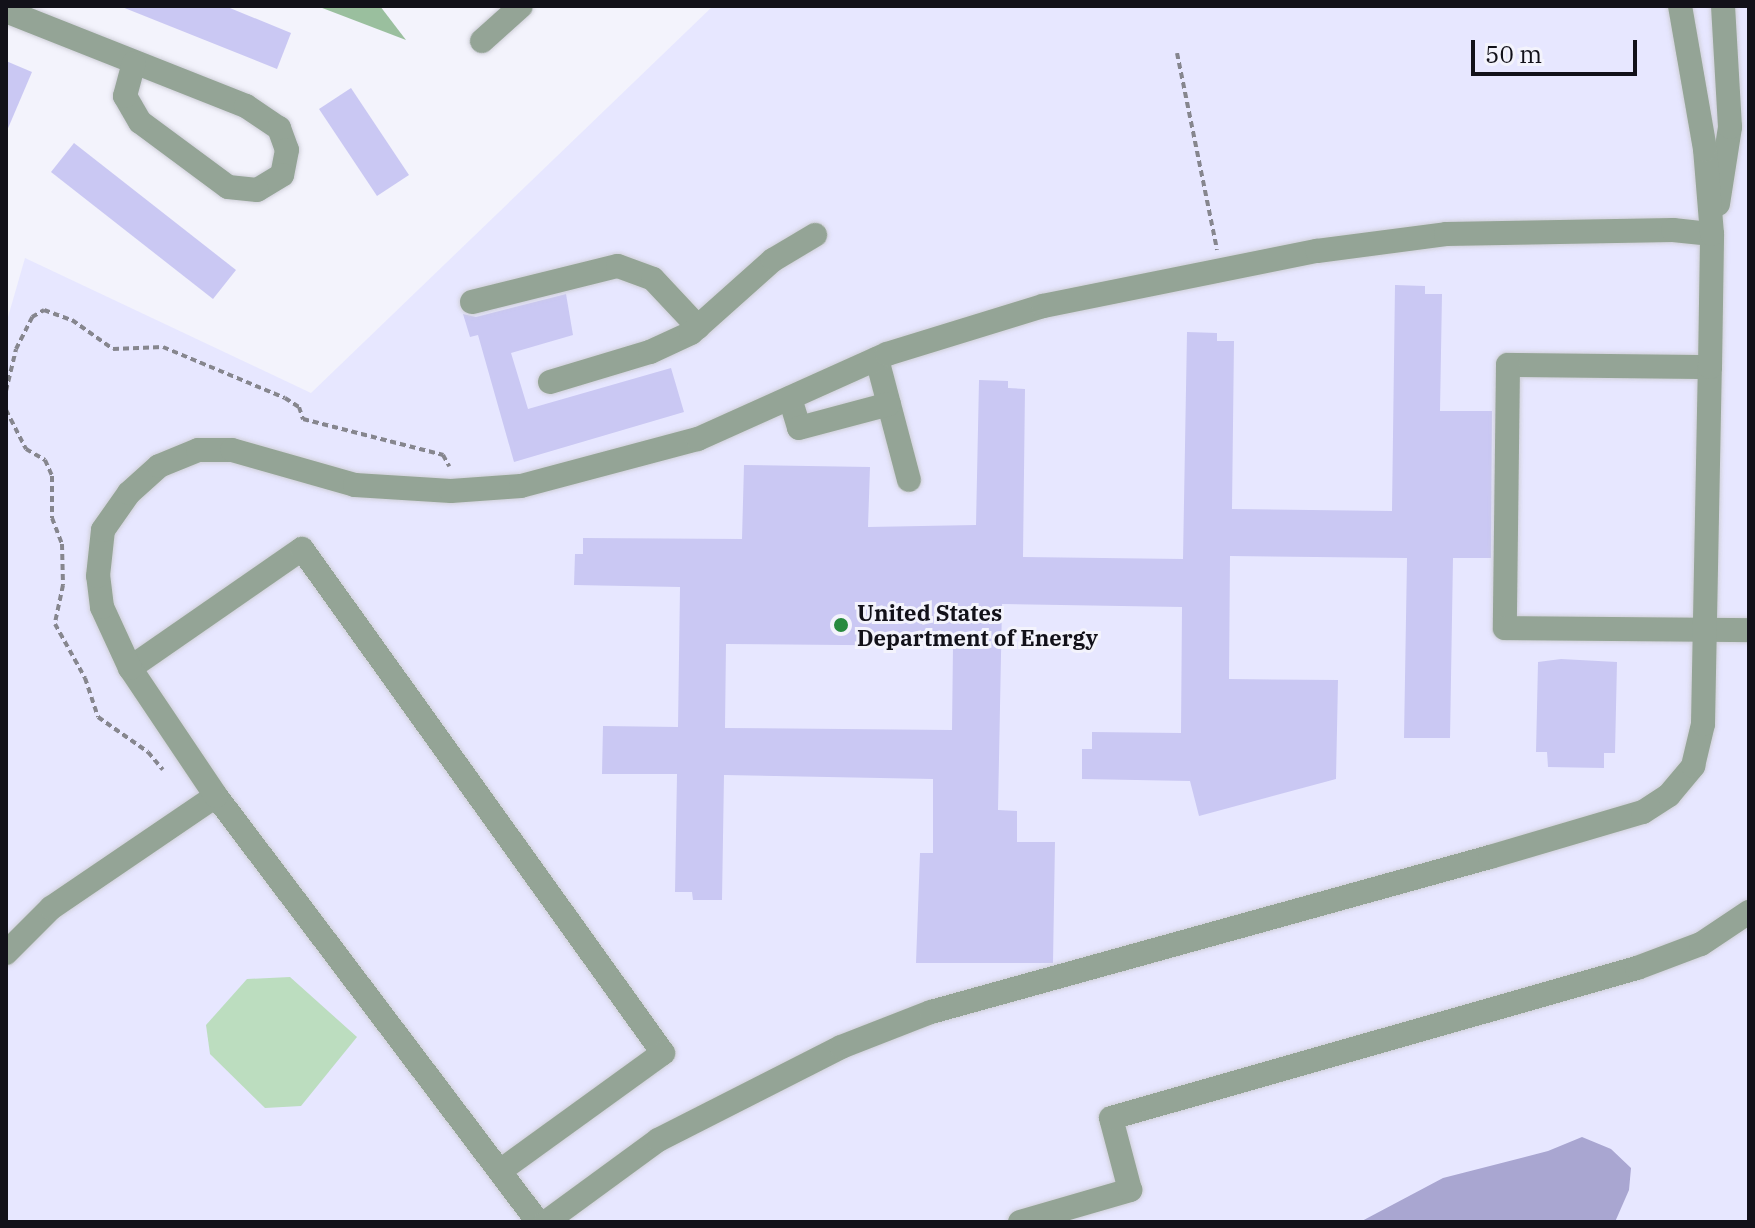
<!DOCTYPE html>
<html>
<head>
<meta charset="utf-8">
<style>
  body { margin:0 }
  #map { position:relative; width:1755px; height:1228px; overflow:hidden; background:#f3f3fc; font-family:"IBM Plex Serif",serif }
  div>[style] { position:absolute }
  .built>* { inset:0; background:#e7e7ff }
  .green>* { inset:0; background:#bcddbf }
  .forest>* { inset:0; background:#9abf9e }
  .water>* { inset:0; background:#a9a6d1 }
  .building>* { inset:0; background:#cac8f3 }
  .path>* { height:4px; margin-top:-2px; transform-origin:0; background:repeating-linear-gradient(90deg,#86868e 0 6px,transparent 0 10px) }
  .roads { filter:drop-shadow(0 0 2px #cfcfd8) drop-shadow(0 0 2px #cfcfd8) }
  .minor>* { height:24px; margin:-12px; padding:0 12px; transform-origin:12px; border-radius:12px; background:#94a496 }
  .dots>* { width:22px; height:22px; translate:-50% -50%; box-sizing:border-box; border:4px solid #f3f3fc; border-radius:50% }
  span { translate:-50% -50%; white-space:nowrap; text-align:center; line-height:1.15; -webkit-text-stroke:6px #f3f3fc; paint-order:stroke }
  .poi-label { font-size:22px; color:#121119; font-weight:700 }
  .left { translate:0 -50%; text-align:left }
  .frame { position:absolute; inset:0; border:8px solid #121119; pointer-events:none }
  .scale { position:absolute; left:1471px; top:40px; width:166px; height:36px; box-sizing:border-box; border:4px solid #121119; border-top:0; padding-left:10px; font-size:24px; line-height:28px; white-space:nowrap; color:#121119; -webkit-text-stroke:6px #f3f3fc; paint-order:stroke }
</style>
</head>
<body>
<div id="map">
  <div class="built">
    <i style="clip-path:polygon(713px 6px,1749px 6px,1749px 1222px,6px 1222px,6px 324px,25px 258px,311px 393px)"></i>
  </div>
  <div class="green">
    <i style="clip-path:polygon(290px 977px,357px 1037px,301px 1106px,265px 1108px,210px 1054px,206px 1025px,247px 979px)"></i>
  </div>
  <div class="forest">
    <i style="clip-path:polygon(317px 6px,380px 6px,406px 40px)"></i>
  </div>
  <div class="water">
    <i style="clip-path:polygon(1582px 1137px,1611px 1149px,1631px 1168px,1629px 1190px,1615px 1222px,1360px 1222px,1443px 1178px,1548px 1151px)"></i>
  </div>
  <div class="building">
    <i style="clip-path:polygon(225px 6px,291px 33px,277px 69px,122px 7px)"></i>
    <i style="clip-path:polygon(6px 61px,32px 72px,6px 133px)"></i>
    <i style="clip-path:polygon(351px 88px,409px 175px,377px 196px,319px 109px)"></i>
    <i style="clip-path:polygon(74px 143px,236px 270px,213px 299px,51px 172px)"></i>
    <i style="clip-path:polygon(evenodd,1395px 285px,1425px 286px,1425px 294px,1442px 294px,1440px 411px,1492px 411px,1491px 558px,1453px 558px,1450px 738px,1404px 738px,1407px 558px,1230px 556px,1229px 679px,1338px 680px,1336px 779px,1199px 816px,1190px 781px,1082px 779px,1082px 749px,1092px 749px,1092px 732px,1181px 733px,1182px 607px,1002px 604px,998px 810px,1017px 811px,1017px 842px,1055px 842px,1053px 963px,916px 963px,920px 853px,933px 853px,933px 779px,724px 775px,722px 900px,693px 900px,692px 892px,675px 892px,677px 774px,602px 774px,603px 726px,678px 727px,680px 587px,574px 585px,575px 554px,583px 554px,583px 538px,742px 539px,744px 465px,870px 467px,868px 527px,976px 525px,979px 380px,1008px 381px,1008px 388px,1025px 389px,1023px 557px,1183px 559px,1187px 332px,1217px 333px,1217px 341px,1234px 341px,1232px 509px,1392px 511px,1395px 285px,726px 644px,953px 646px,952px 730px,725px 728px,726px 644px)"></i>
    <i style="clip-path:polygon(566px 294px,573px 335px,511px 353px,528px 409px,671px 368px,684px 412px,514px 462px,478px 335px,470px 337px,463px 314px,476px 317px)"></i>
    <i style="clip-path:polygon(1561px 659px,1617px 662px,1615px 753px,1604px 753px,1604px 768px,1548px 767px,1547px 752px,1536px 752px,1538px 662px)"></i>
  </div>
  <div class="path">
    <i style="left:1177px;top:53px;width:201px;rotate:78.5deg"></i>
    <i style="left:6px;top:391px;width:43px;rotate:-76.6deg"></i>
    <i style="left:16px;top:349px;width:36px;rotate:-63deg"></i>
    <i style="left:32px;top:317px;width:14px;rotate:-30deg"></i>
    <i style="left:44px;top:310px;width:30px;rotate:20deg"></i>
    <i style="left:72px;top:320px;width:50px;rotate:35.3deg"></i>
    <i style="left:113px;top:349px;width:50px;rotate:-2.3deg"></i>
    <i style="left:163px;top:347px;width:132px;rotate:22.7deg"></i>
    <i style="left:285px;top:398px;width:17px;rotate:33deg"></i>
    <i style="left:299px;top:407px;width:13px;rotate:72deg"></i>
    <i style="left:303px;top:419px;width:145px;rotate:14.4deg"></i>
    <i style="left:443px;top:455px;width:13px;rotate:61deg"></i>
    <i style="left:6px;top:410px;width:44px;rotate:62.9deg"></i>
    <i style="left:26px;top:449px;width:22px;rotate:30deg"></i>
    <i style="left:45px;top:460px;width:17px;rotate:66deg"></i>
    <i style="left:52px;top:476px;width:42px;rotate:90deg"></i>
    <i style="left:52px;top:518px;width:28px;rotate:69deg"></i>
    <i style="left:62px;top:544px;width:41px;rotate:88.6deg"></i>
    <i style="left:63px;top:585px;width:40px;rotate:102deg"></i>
    <i style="left:55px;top:624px;width:62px;rotate:60.9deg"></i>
    <i style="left:85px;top:678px;width:41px;rotate:71.6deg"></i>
    <i style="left:98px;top:717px;width:61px;rotate:35deg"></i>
    <i style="left:148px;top:752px;width:23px;rotate:50deg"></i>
  </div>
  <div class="roads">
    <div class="minor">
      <i style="left:6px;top:11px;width:258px;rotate:21.6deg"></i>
      <i style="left:246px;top:106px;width:40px;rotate:34deg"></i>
      <i style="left:279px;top:128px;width:23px;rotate:70deg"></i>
      <i style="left:287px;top:150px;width:25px;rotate:101deg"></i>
      <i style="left:282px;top:175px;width:29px;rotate:149deg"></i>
      <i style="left:257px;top:190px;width:29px;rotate:-174deg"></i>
      <i style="left:228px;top:187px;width:109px;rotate:-143.5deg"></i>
      <i style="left:140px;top:122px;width:30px;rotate:-120deg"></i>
      <i style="left:125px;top:96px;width:34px;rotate:-75deg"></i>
      <i style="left:482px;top:41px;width:52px;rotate:-41.9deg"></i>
      <i style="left:1718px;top:204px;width:78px;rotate:-81.1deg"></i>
      <i style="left:1730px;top:127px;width:121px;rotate:-93.3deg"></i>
      <i style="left:472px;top:302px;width:150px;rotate:-13.9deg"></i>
      <i style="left:618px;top:266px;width:37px;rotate:20deg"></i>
      <i style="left:653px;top:279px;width:66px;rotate:46.8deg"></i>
      <i style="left:877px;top:359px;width:125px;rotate:75.2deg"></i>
      <i style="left:1710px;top:367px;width:202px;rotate:-179.4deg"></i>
      <i style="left:1508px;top:365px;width:263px;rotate:90.7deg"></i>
      <i style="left:1505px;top:628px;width:244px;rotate:0.5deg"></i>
      <i style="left:550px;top:382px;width:104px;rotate:-16.7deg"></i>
      <i style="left:650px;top:352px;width:45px;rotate:-24.9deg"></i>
      <i style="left:691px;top:333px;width:110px;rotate:-41.7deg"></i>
      <i style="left:773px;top:260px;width:49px;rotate:-30.8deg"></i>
      <i style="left:790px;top:398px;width:31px;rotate:73deg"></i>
      <i style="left:799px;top:428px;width:93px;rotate:-14.9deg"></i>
      <i style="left:130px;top:668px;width:209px;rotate:-34.7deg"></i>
      <i style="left:302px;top:549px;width:620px;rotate:54.39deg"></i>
      <i style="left:663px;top:1053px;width:201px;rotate:144.1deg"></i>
      <i style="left:6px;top:953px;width:64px;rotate:-45deg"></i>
      <i style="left:51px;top:908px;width:199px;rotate:-34.2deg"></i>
      <i style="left:538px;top:1222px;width:534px;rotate:-127.08deg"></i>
      <i style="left:216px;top:796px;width:154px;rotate:-123.9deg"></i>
      <i style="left:130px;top:668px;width:67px;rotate:-114.7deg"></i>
      <i style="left:102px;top:607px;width:31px;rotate:-97deg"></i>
      <i style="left:98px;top:576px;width:46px;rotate:-83.8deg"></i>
      <i style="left:103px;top:530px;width:45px;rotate:-54.9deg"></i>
      <i style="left:129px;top:493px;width:40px;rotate:-42deg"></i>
      <i style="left:159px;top:466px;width:42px;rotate:-22.3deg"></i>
      <i style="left:198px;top:450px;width:34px"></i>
      <i style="left:232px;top:450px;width:128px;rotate:15.9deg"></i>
      <i style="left:355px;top:485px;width:96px;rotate:3.6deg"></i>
      <i style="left:451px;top:491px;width:70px;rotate:-4.1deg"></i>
      <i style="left:521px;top:486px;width:183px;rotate:-14.9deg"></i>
      <i style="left:698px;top:439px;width:207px;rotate:-24.2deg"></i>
      <i style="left:887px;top:354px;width:163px;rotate:-17.1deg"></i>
      <i style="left:1043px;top:306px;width:279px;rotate:-11.4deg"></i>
      <i style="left:1317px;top:251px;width:130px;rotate:-7.5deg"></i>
      <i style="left:1446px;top:234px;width:227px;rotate:-1deg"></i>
      <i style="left:1673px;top:230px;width:39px;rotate:6deg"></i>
      <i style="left:546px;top:1222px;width:139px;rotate:-36.2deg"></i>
      <i style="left:658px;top:1140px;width:205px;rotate:-26.9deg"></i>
      <i style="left:841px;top:1047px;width:97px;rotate:-21.3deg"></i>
      <i style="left:931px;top:1012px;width:580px;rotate:-15.5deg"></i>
      <i style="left:1490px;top:857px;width:159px;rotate:-16.4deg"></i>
      <i style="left:1643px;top:812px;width:31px;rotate:-33deg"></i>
      <i style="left:1669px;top:795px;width:38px;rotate:-50deg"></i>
      <i style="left:1693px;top:766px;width:43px;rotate:-76.6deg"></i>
      <i style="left:1703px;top:724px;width:357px;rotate:-88.9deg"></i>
      <i style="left:1710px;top:367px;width:133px;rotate:-89.1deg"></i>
      <i style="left:1712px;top:234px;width:85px;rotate:-94.7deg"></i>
      <i style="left:1705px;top:149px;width:145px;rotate:-99.9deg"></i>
      <i style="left:1020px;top:1222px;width:115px;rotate:-16.2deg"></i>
      <i style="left:1130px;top:1190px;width:74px;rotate:-104.8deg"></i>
      <i style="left:1111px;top:1118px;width:547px;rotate:-15.92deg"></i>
      <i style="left:1637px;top:968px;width:68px;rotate:-20.6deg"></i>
      <i style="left:1701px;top:944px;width:58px;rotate:-33.7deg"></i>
    </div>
  </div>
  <div class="dots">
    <i style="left:841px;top:625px;background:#278a3f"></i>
  </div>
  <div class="poi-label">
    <span class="left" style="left:857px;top:625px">United States<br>Department of Energy</span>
  </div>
  <div class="frame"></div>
  <div class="scale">50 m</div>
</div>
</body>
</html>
